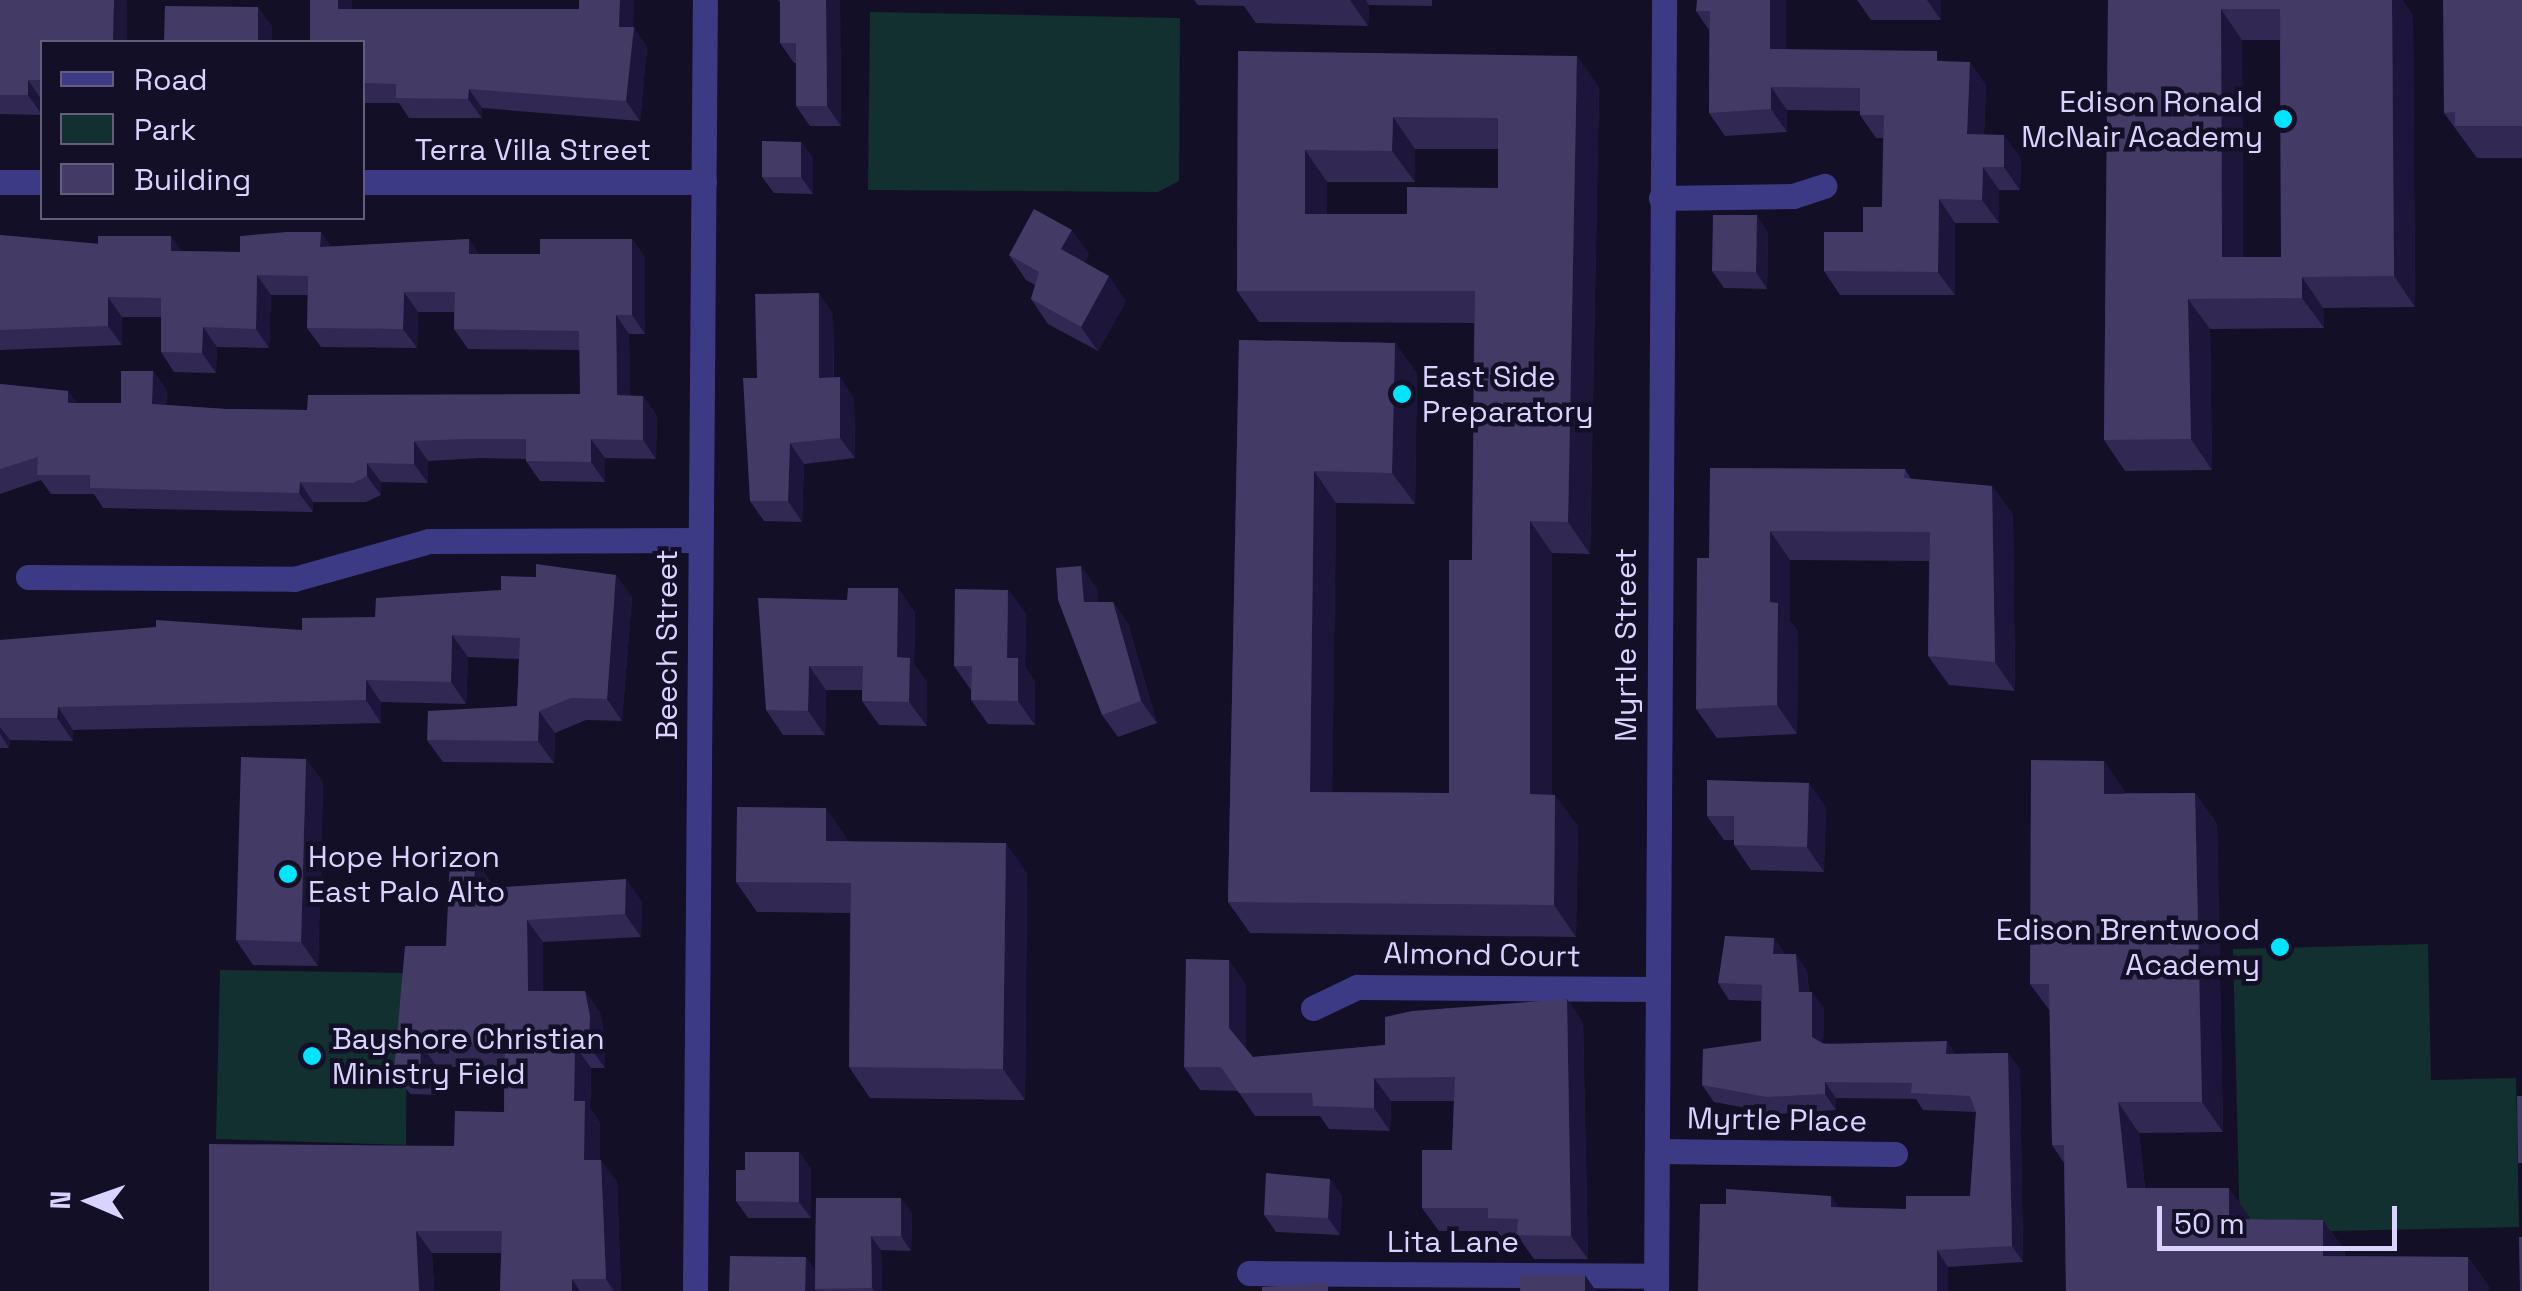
<!DOCTYPE html>
<html>
<head>
<meta charset="utf-8">
<style>
  body { margin:0 }
  #map { position:relative; width:2522px; height:1291px; overflow:hidden; background:#130f26; font-family:"Space Grotesk",sans-serif }
  div>[style] { position:absolute }
  .green>* { inset:0; background:#12302f }
  .minor>* { height:25px; margin:-12.5px; padding:0 12.5px; transform-origin:12.5px; border-radius:12.5px; background:#3d3a85 }
  .wall>* { inset:0; background:#312854 }
  .shaded-wall>* { inset:0; background:#1d163a }
  .building>* { inset:0; background:#433a66 }
  .dots>* { width:28px; height:28px; translate:-50% -50%; box-sizing:border-box; border:5px solid #130f26; border-radius:50% }
  span { translate:-50% -50%; white-space:nowrap; text-align:center; line-height:1.15; -webkit-text-stroke:9px #130f26; paint-order:stroke }
  .poi-label { font-size:30px; color:#d9d4ff }
  .right { translate:-100% -50%; text-align:right }
  .left { translate:0 -50%; text-align:left }
  .street-label { font-size:30px; color:#d9d4ff }
  .legend { position:absolute; left:40px; top:40px; width:325px; height:180px; box-sizing:border-box; background:#130f26; border:2px solid #625e7d; margin:0; padding:12px 18px; list-style:none; font-size:30px; color:#d9d4ff }
  .legend li { display:flex; align-items:center; gap:20px; height:50px }
  .legend b { width:50px; border:2px solid #625e7d }
  .north { position:absolute; left:40px; top:1151px; width:100px; height:100px; -webkit-text-stroke:8px #130f26; paint-order:stroke; rotate:272deg; font-size:28px; font-weight:700; line-height:40px; text-align:center; color:#d9d4ff }
  .north::after { content:''; display:block; margin:auto; width:35px; height:45px; background:#d9d4ff; clip-path:polygon(50% 0,100% 100%,50% 72%,0 100%) }
  .scale { position:absolute; left:2157px; top:1206px; width:240px; height:45px; box-sizing:border-box; border:5px solid #d9d4ff; border-top:0; padding-left:12px; font-size:30px; line-height:35px; white-space:nowrap; color:#d9d4ff; -webkit-text-stroke:8px #130f26; paint-order:stroke }
</style>
</head>
<body>
<div id="map">
  <div class="green">
    <i style="clip-path:polygon(870px 12px,1180px 18px,1179px 181px,1158px 192px,868px 190px)"></i>
    <i style="clip-path:polygon(2428px 944px,2431px 1080px,2516px 1078px,2519px 1227px,2240px 1233px,2233px 949px)"></i>
    <i style="clip-path:polygon(220px 970px,407px 973px,406px 1145px,216px 1139px)"></i>
  </div>
  <div class="minor">
    <i style="left:0;top:182px;width:42px"></i>
    <i style="left:362px;top:182px;width:342px"></i>
    <i style="left:1661px;top:198px;width:132px;rotate:-0.9deg"></i>
    <i style="left:1793px;top:196px;width:33px;rotate:-18deg"></i>
    <i style="left:28px;top:577px;width:266px;rotate:0.4deg"></i>
    <i style="left:294px;top:579px;width:140px;rotate:-15.7deg"></i>
    <i style="left:429px;top:541px;width:271px;rotate:-0.2deg"></i>
    <i style="left:1313px;top:1008px;width:49px;rotate:-25.5deg"></i>
    <i style="left:1357px;top:987px;width:298px;rotate:0.4deg"></i>
    <i style="left:1657px;top:1151px;width:238px;rotate:0.7deg"></i>
    <i style="left:1249px;top:1273px;width:407px;rotate:0.4deg"></i>
    <i style="left:695px;top:1291px;width:1291px;rotate:-89.56deg"></i>
    <i style="left:1656px;top:1291px;width:1291px;rotate:-89.64deg"></i>
  </div>
  <div class="wall">
    <i style="clip-path:polygon(0 0,127px 2px,42px 42px,42px 115px,0 114px)"></i>
    <i style="clip-path:polygon(778px 0,840px 0,841px 126px,810px 126px,796px 106px,796px 63px,794px 63px,780px 43px,780px 2px)"></i>
    <i style="clip-path:polygon(1194px 0,1432px 0,1432px 6px,1369px 5px,1368px 26px,1256px 23px,1244px 6px,1198px 5px)"></i>
    <i style="clip-path:polygon(1786px 0,1786px 49px,1944px 61px,1986px 85px,1984px 134px,2021px 158px,2020px 190px,1999px 190px,1999px 223px,1955px 223px,1955px 295px,1840px 295px,1824px 271px,1863px 232px,1882px 207px,1883px 138px,1876px 138px,1860px 115px,1860px 111px,1787px 110px,1787px 132px,1725px 136px,1709px 113px,1709px 30px,1696px 11px)"></i>
    <i style="clip-path:polygon(1857px 0,1941px 0,1941px 20px,1871px 20px)"></i>
    <i style="clip-path:polygon(evenodd,2108px 0,2413px 15px,2415px 307px,2323px 308px,2324px 328px,2210px 329px,2212px 470px,2125px 471px,2104px 440px,2108px 0,2242px 40px,2280px 40px,2281px 257px,2243px 257px,2242px 40px)"></i>
    <i style="clip-path:polygon(2522px 0,2522px 158px,2477px 158px,2444px 113px)"></i>
    <i style="clip-path:polygon(352px 9px,633px 27px,647px 47px,640px 121px,482px 108px,482px 118px,409px 118px,399px 103px,362px 103px,362px 42px)"></i>
    <i style="clip-path:polygon(evenodd,1238px 51px,1599px 87px,1590px 554px,1552px 553px,1552px 795px,1578px 826px,1576px 937px,1250px 933px,1228px 902px,1239px 340px,1395px 343px,1417px 374px,1415px 504px,1336px 503px,1332px 792px,1449px 793px,1472px 560px,1474px 323px,1259px 322px,1237px 291px,1238px 51px,1415px 149px,1498px 149px,1498px 188px,1407px 214px,1327px 214px,1327px 182px,1415px 182px,1415px 149px)"></i>
    <i style="clip-path:polygon(801px 142px,813px 158px,813px 194px,774px 193px,762px 177px)"></i>
    <i style="clip-path:polygon(321px 232px,331px 247px,469px 239px,479px 254px,540px 254px,632px 239px,645px 258px,645px 334px,629px 334px,630px 396px,643px 396px,657px 416px,656px 459px,605px 458px,605px 482px,540px 481px,526px 461px,526px 459px,480px 458px,428px 461px,428px 483px,381px 482px,381px 495px,366px 502px,313px 502px,313px 512px,103px 508px,94px 494px,51px 494px,41px 480px,0 494px,0 384px,68px 391px,76px 403px,121px 403px,153px 371px,167px 391px,166px 405px,226px 409px,307px 410px,580px 394px,580px 350px,468px 349px,454px 329px,454px 312px,418px 312px,417px 348px,321px 347px,307px 328px,308px 295px,271px 295px,269px 348px,217px 347px,216px 373px,174px 372px,161px 352px,161px 317px,122px 317px,122px 345px,0 350px,0 235px,182px 251px,240px 252px)"></i>
    <i style="clip-path:polygon(1768px 232px,1767px 289px,1724px 288px,1712px 271px)"></i>
    <i style="clip-path:polygon(1089px 254px,1084px 262px,1126px 301px,1098px 351px,1048px 324px,1031px 299px,1035px 285px,1026px 280px,1009px 255px)"></i>
    <i style="clip-path:polygon(833px 313px,834px 377px,854px 398px,855px 458px,804px 464px,802px 522px,764px 521px,750px 501px,757px 378px)"></i>
    <i style="clip-path:polygon(1905px 469px,1911px 479px,1992px 486px,2013px 515px,2015px 691px,1949px 685px,1928px 656px,1929px 561px,1790px 560px,1790px 621px,1798px 632px,1797px 734px,1717px 738px,1696px 709px,1709px 558px)"></i>
    <i style="clip-path:polygon(898px 588px,915px 613px,914px 664px,927px 682px,927px 726px,879px 725px,862px 701px,862px 690px,826px 690px,825px 735px,783px 735px,766px 710px,847px 600px)"></i>
    <i style="clip-path:polygon(1097px 588px,1098px 602px,1113px 602px,1128px 624px,1157px 723px,1118px 737px,1102px 715px)"></i>
    <i style="clip-path:polygon(1008px 590px,1026px 614px,1025px 667px,1035px 682px,1035px 725px,988px 724px,971px 700px,971px 690px,954px 666px)"></i>
    <i style="clip-path:polygon(632px 597px,622px 721px,586px 720px,555px 733px,554px 763px,443px 762px,427px 740px,517px 706px,519px 659px,468px 657px,466px 704px,381px 702px,381px 723px,73px 730px,73px 741px,10px 740px,9px 748px,0 748px,0 640px,302px 630px,375px 617px)"></i>
    <i style="clip-path:polygon(306px 759px,323px 783px,318px 966px,253px 965px,236px 940px)"></i>
    <i style="clip-path:polygon(2104px 761px,2125px 793px,2195px 793px,2217px 824px,2223px 1132px,2139px 1133px,2145px 1188px,2250px 1218px,2250px 1220px,2323px 1220px,2345px 1251px,2345px 1256px,2468px 1257px,2489px 1287px,2066px 1291px,2064px 1163px,2052px 1145px,2050px 1011px,2030px 984px)"></i>
    <i style="clip-path:polygon(1826px 807px,1824px 872px,1751px 870px,1734px 845px,1734px 840px,1724px 840px,1707px 816px)"></i>
    <i style="clip-path:polygon(847px 838px,847px 841px,1027px 873px,1025px 1100px,870px 1098px,849px 1067px,850px 913px,757px 912px,736px 882px)"></i>
    <i style="clip-path:polygon(475px 859px,490px 881px,490px 888px,642px 901px,641px 937px,543px 942px,543px 991px,585px 991px,600px 1013px,605px 1039px,605px 1068px,591px 1068px,590px 1108px,600px 1123px,600px 1160px,617px 1182px,621px 1291px,500px 1291px,501px 1253px,432px 1253px,434px 1291px,209px 1291px,454px 1146px,504px 1112px,504px 1067px,437px 1067px,436px 1095px,410px 1094px,394px 1071px,446px 946px)"></i>
    <i style="clip-path:polygon(1774px 938px,1785px 954px,1807px 971px,1809px 992px,1824px 1008px,1823px 1043px,1956px 1054px,2008px 1053px,2020px 1070px,2023px 1262px,1948px 1267px,1948px 1291px,1698px 1291px,1839px 1208px,1906px 1209px,1970px 1196px,1976px 1112px,1923px 1110px,1916px 1099px,1836px 1098px,1836px 1110px,1779px 1114px,1714px 1102px,1702px 1085px,1761px 1041px,1761px 1001px,1729px 1000px,1718px 983px)"></i>
    <i style="clip-path:polygon(1246px 984px,1246px 1049px,1253px 1057px,1385px 1045px,1567px 999px,1583px 1023px,1588px 1259px,1534px 1259px,1522px 1242px,1505px 1242px,1497px 1231px,1439px 1231px,1422px 1208px,1452px 1150px,1454px 1101px,1391px 1101px,1390px 1131px,1329px 1129px,1320px 1116px,1255px 1116px,1238px 1091px,1200px 1090px,1184px 1067px)"></i>
    <i style="clip-path:polygon(799px 1152px,811px 1169px,811px 1218px,748px 1218px,736px 1201px,745px 1170px)"></i>
    <i style="clip-path:polygon(1342px 1195px,1340px 1235px,1276px 1232px,1264px 1215px)"></i>
    <i style="clip-path:polygon(816px 1198px,912px 1213px,911px 1251px,881px 1250px,882px 1291px,729px 1291px,815px 1271px)"></i>
  </div>
  <div class="shaded-wall">
    <i style="clip-path:polygon(114px 0,126px 0,127px 2px,127px 42px,113px 42px)"></i>
    <i style="clip-path:polygon(338px 0,352px 0,352px 28px,338px 9px)"></i>
    <i style="clip-path:polygon(620px 0,634px 0,633px 38px,634px 27px,647px 47px,640px 121px,626px 101px,619px 27px)"></i>
    <i style="clip-path:polygon(826px 0,840px 0,841px 126px,827px 106px)"></i>
    <i style="clip-path:polygon(1350px 0,1366px 0,1369px 5px,1368px 26px)"></i>
    <i style="clip-path:polygon(1770px 0,1786px 0,1786px 73px,1770px 49px)"></i>
    <i style="clip-path:polygon(1927px 0,1941px 0,1941px 20px)"></i>
    <i style="clip-path:polygon(2392px 0,2403px 0,2413px 15px,2415px 307px,2394px 276px)"></i>
    <i style="clip-path:polygon(258px 7px,272px 26px,272px 42px,258px 42px)"></i>
    <i style="clip-path:polygon(2221px 9px,2242px 40px,2243px 288px,2222px 257px)"></i>
    <i style="clip-path:polygon(1577px 56px,1599px 87px,1590px 554px,1568px 522px)"></i>
    <i style="clip-path:polygon(1970px 62px,1986px 85px,1983px 157px,1967px 134px)"></i>
    <i style="clip-path:polygon(28px 80px,42px 100px,42px 115px,28px 95px)"></i>
    <i style="clip-path:polygon(1771px 87px,1787px 110px,1787px 132px,1771px 109px)"></i>
    <i style="clip-path:polygon(469px 89px,482px 108px,482px 118px,468px 99px)"></i>
    <i style="clip-path:polygon(1393px 117px,1415px 149px,1415px 182px,1392px 151px)"></i>
    <i style="clip-path:polygon(2004px 135px,2021px 158px,2020px 190px,2004px 167px)"></i>
    <i style="clip-path:polygon(801px 142px,813px 158px,813px 194px,801px 177px)"></i>
    <i style="clip-path:polygon(1305px 150px,1327px 182px,1327px 245px,1305px 214px)"></i>
    <i style="clip-path:polygon(1983px 167px,1999px 190px,1999px 223px,1982px 200px)"></i>
    <i style="clip-path:polygon(1939px 199px,1955px 223px,1955px 295px,1938px 272px)"></i>
    <i style="clip-path:polygon(1757px 215px,1768px 232px,1767px 289px,1756px 272px)"></i>
    <i style="clip-path:polygon(1072px 230px,1089px 254px,1078px 274px,1061px 249px)"></i>
    <i style="clip-path:polygon(321px 232px,334px 252px,320px 247px)"></i>
    <i style="clip-path:polygon(171px 236px,185px 255px,171px 251px)"></i>
    <i style="clip-path:polygon(469px 239px,482px 259px,469px 254px)"></i>
    <i style="clip-path:polygon(632px 239px,645px 258px,645px 334px,632px 315px)"></i>
    <i style="clip-path:polygon(257px 275px,271px 295px,269px 348px,256px 329px)"></i>
    <i style="clip-path:polygon(1109px 276px,1126px 301px,1098px 351px,1081px 327px)"></i>
    <i style="clip-path:polygon(2302px 277px,2323px 308px,2324px 328px,2302px 298px)"></i>
    <i style="clip-path:polygon(404px 292px,418px 312px,417px 348px,403px 329px)"></i>
    <i style="clip-path:polygon(819px 293px,833px 313px,834px 398px,819px 378px)"></i>
    <i style="clip-path:polygon(108px 297px,122px 317px,122px 345px,108px 326px)"></i>
    <i style="clip-path:polygon(2188px 299px,2210px 329px,2212px 470px,2191px 439px)"></i>
    <i style="clip-path:polygon(616px 315px,629px 334px,631px 415px,617px 395px)"></i>
    <i style="clip-path:polygon(203px 327px,217px 347px,216px 373px,202px 353px)"></i>
    <i style="clip-path:polygon(1395px 343px,1417px 374px,1415px 504px,1392px 473px)"></i>
    <i style="clip-path:polygon(153px 371px,167px 391px,166px 424px,152px 404px)"></i>
    <i style="clip-path:polygon(840px 377px,854px 398px,855px 458px,840px 438px)"></i>
    <i style="clip-path:polygon(68px 391px,81px 411px,68px 403px)"></i>
    <i style="clip-path:polygon(643px 396px,657px 416px,656px 459px,643px 440px)"></i>
    <i style="clip-path:polygon(591px 439px,605px 458px,605px 482px,591px 462px)"></i>
    <i style="clip-path:polygon(414px 441px,428px 461px,428px 483px,414px 464px)"></i>
    <i style="clip-path:polygon(790px 443px,804px 464px,802px 522px,788px 501px)"></i>
    <i style="clip-path:polygon(367px 463px,381px 482px,381px 495px,367px 476px)"></i>
    <i style="clip-path:polygon(1314px 471px,1336px 503px,1332px 824px,1310px 792px)"></i>
    <i style="clip-path:polygon(300px 482px,313px 502px,313px 512px,299px 493px)"></i>
    <i style="clip-path:polygon(1992px 486px,2013px 515px,2015px 691px,1995px 662px)"></i>
    <i style="clip-path:polygon(1530px 521px,1552px 553px,1552px 826px,1530px 794px)"></i>
    <i style="clip-path:polygon(1770px 531px,1790px 560px,1790px 621px,1798px 632px,1797px 734px,1777px 705px,1770px 602px)"></i>
    <i style="clip-path:polygon(1081px 566px,1097px 588px,1099px 624px,1084px 602px)"></i>
    <i style="clip-path:polygon(616px 575px,632px 597px,622px 721px,607px 699px)"></i>
    <i style="clip-path:polygon(898px 588px,915px 613px,914px 664px,927px 682px,927px 726px,909px 702px,897px 657px)"></i>
    <i style="clip-path:polygon(1008px 590px,1026px 614px,1025px 667px,1035px 682px,1035px 725px,1018px 701px,1007px 658px)"></i>
    <i style="clip-path:polygon(1113px 602px,1128px 624px,1157px 723px,1141px 701px)"></i>
    <i style="clip-path:polygon(452px 635px,468px 657px,466px 704px,451px 682px)"></i>
    <i style="clip-path:polygon(809px 666px,826px 690px,825px 735px,808px 711px)"></i>
    <i style="clip-path:polygon(366px 680px,381px 702px,381px 723px,366px 700px)"></i>
    <i style="clip-path:polygon(58px 707px,73px 730px,73px 741px,57px 718px)"></i>
    <i style="clip-path:polygon(539px 711px,555px 733px,554px 763px,538px 741px)"></i>
    <i style="clip-path:polygon(0 727px,10px 740px,9px 748px,0 734px)"></i>
    <i style="clip-path:polygon(306px 759px,323px 783px,318px 966px,301px 942px)"></i>
    <i style="clip-path:polygon(2104px 761px,2125px 791px,2125px 824px,2104px 794px)"></i>
    <i style="clip-path:polygon(1809px 783px,1826px 807px,1824px 872px,1807px 847px)"></i>
    <i style="clip-path:polygon(2195px 793px,2217px 824px,2223px 1132px,2202px 1102px)"></i>
    <i style="clip-path:polygon(1555px 795px,1578px 826px,1576px 937px,1554px 905px)"></i>
    <i style="clip-path:polygon(826px 808px,847px 838px,847px 872px,826px 841px)"></i>
    <i style="clip-path:polygon(1006px 843px,1027px 873px,1025px 1100px,1003px 1069px)"></i>
    <i style="clip-path:polygon(475px 859px,490px 881px,490px 911px,474px 889px)"></i>
    <i style="clip-path:polygon(626px 879px,642px 901px,641px 937px,625px 914px)"></i>
    <i style="clip-path:polygon(527px 920px,543px 942px,543px 1013px,528px 991px)"></i>
    <i style="clip-path:polygon(1774px 938px,1785px 954px,1773px 954px)"></i>
    <i style="clip-path:polygon(1796px 954px,1807px 971px,1810px 1008px,1799px 992px)"></i>
    <i style="clip-path:polygon(1229px 960px,1246px 984px,1246px 1052px,1229px 1028px)"></i>
    <i style="clip-path:polygon(585px 991px,600px 1013px,605px 1039px,605px 1068px,589px 1046px)"></i>
    <i style="clip-path:polygon(1812px 992px,1824px 1008px,1823px 1053px,1812px 1037px)"></i>
    <i style="clip-path:polygon(1567px 999px,1583px 1023px,1588px 1259px,1571px 1236px)"></i>
    <i style="clip-path:polygon(1947px 1041px,1958px 1057px,1946px 1054px)"></i>
    <i style="clip-path:polygon(421px 1044px,437px 1067px,436px 1095px,420px 1072px)"></i>
    <i style="clip-path:polygon(575px 1046px,591px 1068px,590px 1108px,600px 1123px,600px 1182px,584px 1160px,574px 1101px)"></i>
    <i style="clip-path:polygon(2008px 1053px,2020px 1070px,2023px 1262px,2012px 1246px)"></i>
    <i style="clip-path:polygon(1374px 1078px,1391px 1101px,1390px 1131px,1374px 1108px)"></i>
    <i style="clip-path:polygon(1825px 1082px,1836px 1098px,1836px 1110px,1825px 1094px)"></i>
    <i style="clip-path:polygon(2118px 1102px,2139px 1133px,2148px 1218px,2127px 1188px)"></i>
    <i style="clip-path:polygon(799px 1152px,811px 1169px,811px 1218px,799px 1202px)"></i>
    <i style="clip-path:polygon(601px 1160px,617px 1182px,621px 1291px,614px 1291px,606px 1279px)"></i>
    <i style="clip-path:polygon(1330px 1179px,1342px 1195px,1340px 1235px,1328px 1218px)"></i>
    <i style="clip-path:polygon(2229px 1188px,2250px 1218px,2250px 1250px,2229px 1219px)"></i>
    <i style="clip-path:polygon(1831px 1196px,1843px 1213px,1831px 1207px)"></i>
    <i style="clip-path:polygon(901px 1198px,912px 1213px,911px 1251px,901px 1236px)"></i>
    <i style="clip-path:polygon(2323px 1220px,2345px 1251px,2344px 1286px,2323px 1256px)"></i>
    <i style="clip-path:polygon(416px 1231px,432px 1253px,434px 1291px,419px 1291px)"></i>
    <i style="clip-path:polygon(871px 1236px,881px 1250px,882px 1291px,874px 1291px,872px 1288px)"></i>
    <i style="clip-path:polygon(1937px 1250px,1948px 1267px,1948px 1291px,1937px 1291px)"></i>
    <i style="clip-path:polygon(806px 1257px,823px 1281px,815px 1289px,817px 1291px,805px 1291px)"></i>
    <i style="clip-path:polygon(2468px 1257px,2489px 1287px,2489px 1291px,2468px 1291px)"></i>
    <i style="clip-path:polygon(1585px 1275px,1596px 1291px,1585px 1291px)"></i>
    <i style="clip-path:polygon(572px 1279px,580px 1291px,572px 1291px)"></i>
  </div>
  <div class="building">
    <i style="clip-path:polygon(0 0,114px 0,113px 42px,42px 42px,42px 80px,28px 80px,28px 95px,0 95px)"></i>
    <i style="clip-path:polygon(310px 0,338px 0,338px 9px,579px 9px,579px 0,620px 0,619px 27px,634px 27px,626px 101px,469px 89px,468px 99px,396px 98px,396px 84px,362px 83px,362px 42px,310px 42px)"></i>
    <i style="clip-path:polygon(780px 0,826px 0,827px 106px,796px 106px,796px 43px,780px 43px)"></i>
    <i style="clip-path:polygon(1697px 0,1770px 0,1770px 49px,1937px 51px,1937px 61px,1970px 62px,1967px 134px,2004px 135px,2004px 167px,1983px 167px,1982px 200px,1939px 199px,1938px 272px,1824px 271px,1824px 232px,1863px 232px,1863px 207px,1882px 207px,1884px 115px,1860px 115px,1860px 88px,1771px 87px,1771px 109px,1709px 113px,1710px 11px,1696px 11px)"></i>
    <i style="clip-path:polygon(evenodd,2108px 0,2392px 0,2394px 276px,2302px 277px,2302px 298px,2188px 299px,2191px 439px,2104px 440px,2108px 0,2221px 9px,2280px 9px,2281px 257px,2222px 257px,2221px 9px)"></i>
    <i style="clip-path:polygon(2443px 0,2522px 0,2522px 126px,2455px 126px,2455px 112px,2444px 113px)"></i>
    <i style="clip-path:polygon(165px 6px,258px 7px,258px 42px,164px 42px)"></i>
    <i style="clip-path:polygon(evenodd,1238px 51px,1577px 56px,1568px 522px,1530px 521px,1530px 794px,1555px 795px,1554px 905px,1228px 902px,1239px 340px,1395px 343px,1392px 473px,1314px 471px,1310px 792px,1449px 793px,1449px 560px,1472px 560px,1475px 291px,1237px 291px,1238px 51px,1393px 117px,1498px 118px,1498px 188px,1407px 187px,1407px 214px,1305px 214px,1305px 150px,1392px 151px,1393px 117px)"></i>
    <i style="clip-path:polygon(762px 141px,801px 142px,801px 177px,762px 177px)"></i>
    <i style="clip-path:polygon(1034px 209px,1072px 230px,1061px 249px,1109px 276px,1081px 327px,1031px 299px,1039px 272px,1009px 255px)"></i>
    <i style="clip-path:polygon(1713px 215px,1757px 215px,1756px 272px,1712px 271px)"></i>
    <i style="clip-path:polygon(287px 232px,321px 232px,320px 247px,469px 239px,469px 254px,540px 254px,540px 239px,632px 239px,632px 315px,616px 315px,617px 395px,643px 396px,643px 440px,591px 439px,591px 462px,526px 461px,526px 439px,466px 439px,414px 441px,414px 464px,367px 463px,367px 476px,353px 483px,300px 482px,299px 493px,90px 488px,90px 475px,37px 475px,38px 457px,0 469px,0 384px,68px 391px,68px 403px,121px 403px,121px 371px,153px 371px,152px 404px,226px 409px,307px 410px,308px 395px,580px 394px,579px 331px,454px 329px,455px 292px,404px 292px,403px 329px,307px 328px,308px 276px,257px 275px,256px 329px,203px 327px,202px 353px,161px 352px,161px 298px,108px 297px,108px 326px,0 330px,0 235px,98px 244px,98px 236px,171px 236px,171px 251px,240px 252px,240px 236px)"></i>
    <i style="clip-path:polygon(819px 293px,819px 378px,840px 377px,840px 438px,790px 443px,788px 501px,750px 501px,743px 378px,757px 378px,755px 294px)"></i>
    <i style="clip-path:polygon(1710px 468px,1905px 469px,1904px 478px,1992px 486px,1995px 662px,1928px 656px,1930px 532px,1770px 531px,1770px 602px,1778px 603px,1777px 705px,1696px 709px,1697px 558px,1709px 558px)"></i>
    <i style="clip-path:polygon(536px 564px,616px 575px,607px 699px,571px 698px,539px 711px,538px 741px,427px 740px,428px 711px,517px 706px,520px 638px,452px 635px,451px 682px,366px 680px,366px 700px,58px 707px,57px 718px,0 718px,0 640px,156px 627px,156px 620px,302px 630px,302px 618px,375px 617px,376px 598px,501px 590px,501px 576px,536px 577px)"></i>
    <i style="clip-path:polygon(1081px 566px,1084px 602px,1113px 602px,1141px 701px,1102px 715px,1058px 600px,1056px 568px)"></i>
    <i style="clip-path:polygon(848px 588px,898px 588px,897px 657px,910px 658px,909px 702px,862px 701px,863px 666px,809px 666px,808px 711px,766px 710px,758px 598px,847px 600px)"></i>
    <i style="clip-path:polygon(955px 589px,1008px 590px,1007px 658px,1018px 658px,1018px 701px,971px 700px,972px 666px,954px 666px)"></i>
    <i style="clip-path:polygon(241px 757px,306px 759px,301px 942px,236px 940px)"></i>
    <i style="clip-path:polygon(2031px 760px,2104px 761px,2104px 794px,2195px 793px,2202px 1102px,2118px 1102px,2127px 1188px,2229px 1188px,2229px 1219px,2323px 1220px,2323px 1256px,2468px 1257px,2468px 1291px,2066px 1291px,2064px 1145px,2052px 1145px,2049px 984px,2030px 984px)"></i>
    <i style="clip-path:polygon(1707px 780px,1809px 783px,1807px 847px,1734px 845px,1734px 816px,1707px 816px)"></i>
    <i style="clip-path:polygon(737px 807px,826px 808px,826px 841px,1006px 843px,1003px 1069px,849px 1067px,851px 883px,736px 882px)"></i>
    <i style="clip-path:polygon(450px 859px,475px 859px,474px 889px,626px 879px,625px 914px,527px 920px,528px 991px,585px 991px,590px 1016px,589px 1046px,575px 1046px,574px 1101px,585px 1101px,584px 1160px,601px 1160px,606px 1279px,572px 1279px,572px 1291px,500px 1291px,502px 1231px,416px 1231px,419px 1291px,209px 1291px,209px 1144px,454px 1146px,455px 1111px,504px 1112px,505px 1045px,421px 1044px,420px 1072px,394px 1071px,405px 946px,446px 946px)"></i>
    <i style="clip-path:polygon(1725px 936px,1774px 938px,1773px 954px,1796px 954px,1799px 992px,1812px 992px,1812px 1037px,1824px 1044px,1947px 1041px,1946px 1054px,2008px 1053px,2012px 1246px,1937px 1250px,1937px 1291px,1698px 1291px,1700px 1204px,1726px 1204px,1726px 1189px,1831px 1196px,1831px 1207px,1866px 1208px,1906px 1209px,1906px 1196px,1970px 1196px,1976px 1112px,1970px 1096px,1911px 1093px,1912px 1083px,1825px 1082px,1825px 1094px,1767px 1097px,1702px 1085px,1703px 1049px,1761px 1041px,1762px 985px,1718px 983px)"></i>
    <i style="clip-path:polygon(1186px 959px,1229px 960px,1229px 1028px,1253px 1057px,1385px 1045px,1385px 1017px,1412px 1011px,1567px 999px,1571px 1236px,1517px 1235px,1518px 1219px,1488px 1218px,1488px 1208px,1422px 1208px,1422px 1150px,1452px 1150px,1455px 1077px,1374px 1078px,1374px 1108px,1313px 1106px,1312px 1093px,1239px 1093px,1221px 1067px,1184px 1067px)"></i>
    <i style="clip-path:polygon(2517px 1096px,2522px 1096px,2522px 1163px,2518px 1163px)"></i>
    <i style="clip-path:polygon(745px 1152px,799px 1152px,799px 1202px,736px 1201px,736px 1170px,745px 1170px)"></i>
    <i style="clip-path:polygon(1266px 1173px,1330px 1179px,1328px 1218px,1264px 1215px)"></i>
    <i style="clip-path:polygon(816px 1198px,901px 1198px,901px 1236px,871px 1236px,872px 1288px,815px 1289px)"></i>
    <i style="clip-path:polygon(2519px 1237px,2522px 1237px,2522px 1291px,2520px 1291px)"></i>
    <i style="clip-path:polygon(730px 1256px,806px 1257px,805px 1291px,729px 1291px)"></i>
    <i style="clip-path:polygon(1521px 1275px,1585px 1275px,1585px 1291px,1520px 1291px)"></i>
    <i style="clip-path:polygon(1328px 1283px,1328px 1291px,1262px 1291px,1262px 1287px)"></i>
  </div>
  <div class="dots">
    <i style="left:2283px;top:119px;background:#00e5ff"></i>
    <i style="left:1402px;top:394px;background:#00e5ff"></i>
    <i style="left:288px;top:874px;background:#00e5ff"></i>
    <i style="left:2280px;top:947px;background:#00e5ff"></i>
    <i style="left:312px;top:1056px;background:#00e5ff"></i>
  </div>
  <div class="poi-label">
    <span class="right" style="left:2263px;top:119px">Edison Ronald<br>McNair Academy</span>
    <span class="left" style="left:1422px;top:394px">East Side<br>Preparatory</span>
    <span class="left" style="left:308px;top:874px">Hope Horizon<br>East Palo Alto</span>
    <span class="right" style="left:2260px;top:947px">Edison Brentwood<br>Academy</span>
    <span class="left" style="left:332px;top:1056px">Bayshore Christian<br>Ministry Field</span>
  </div>
  <div class="street-label">
    <span style="left:533px;top:150px">Terra Villa Street</span>
    <span style="left:667px;top:645px;rotate:-90deg">Beech Street</span>
    <span style="left:1626px;top:645px;rotate:-90deg">Myrtle Street</span>
    <span style="left:1482px;top:955px;rotate:1deg">Almond Court</span>
    <span style="left:1777px;top:1120px;rotate:1deg">Myrtle Place</span>
    <span style="left:1453px;top:1242px">Lita Lane</span>
  </div>
  <ul class="legend">
  <li><b style="height:12px;background:#3d3a85"></b>Road</li>
  <li><b style="height:28px;background:#12302f"></b>Park</li>
  <li><b style="height:28px;background:#433a66"></b>Building</li>
  </ul>
  <div class="north">N</div>
  <div class="scale">50 m</div>
</div>
</body>
</html>
